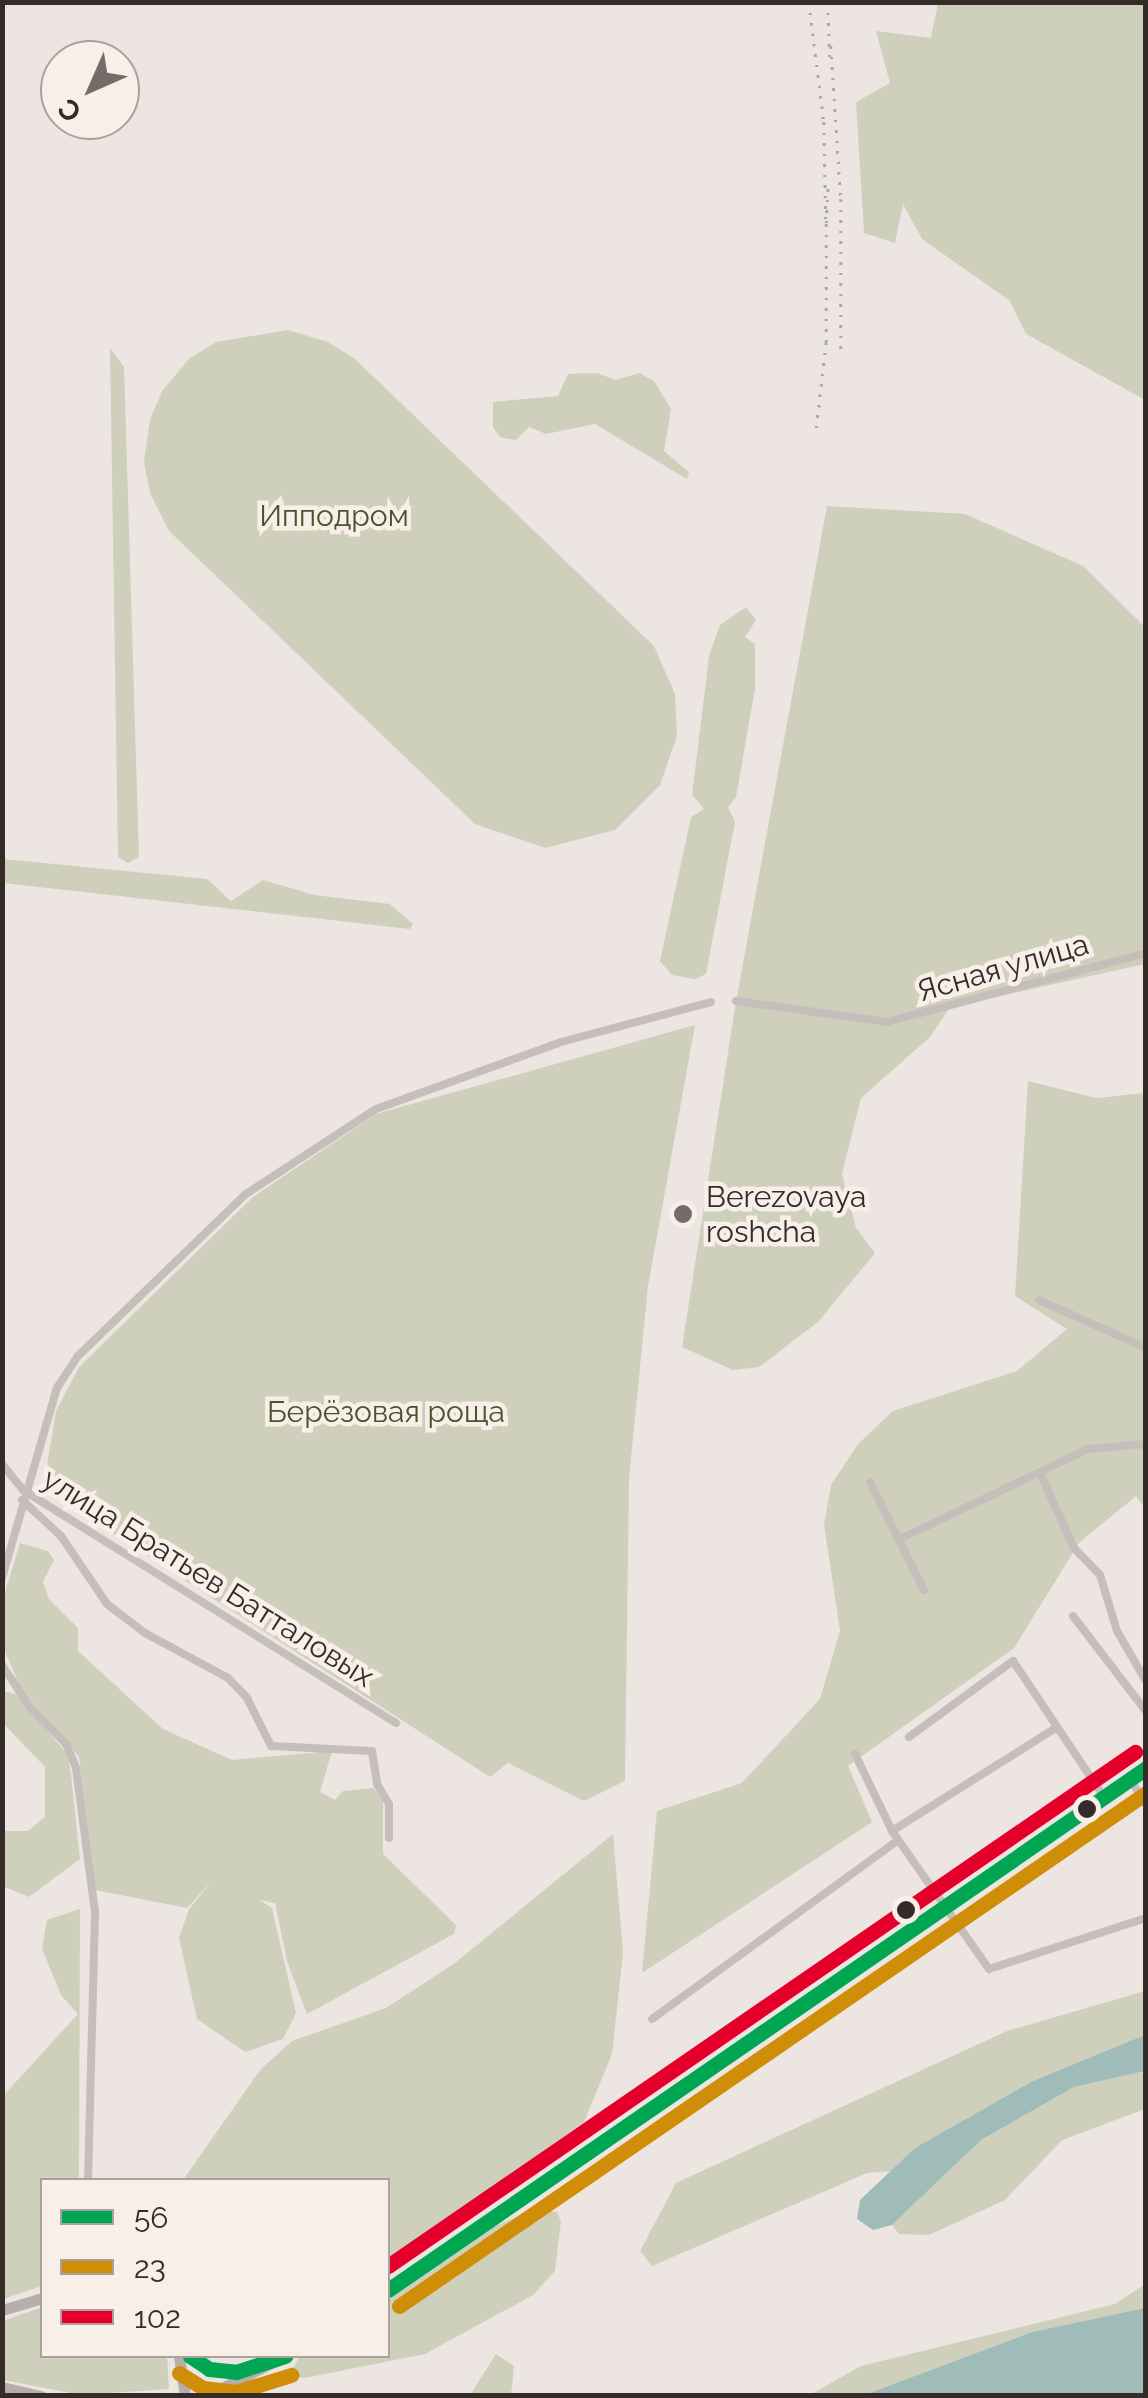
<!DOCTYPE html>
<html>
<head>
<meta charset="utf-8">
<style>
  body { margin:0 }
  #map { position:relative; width:1148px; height:2398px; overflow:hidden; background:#ece5e1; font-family:Raleway,sans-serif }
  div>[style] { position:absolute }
  .green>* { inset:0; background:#cfd0bc }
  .water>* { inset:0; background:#9fbcb8 }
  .street>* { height:8px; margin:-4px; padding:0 4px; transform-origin:4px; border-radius:4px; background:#c5bebb }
  .secondary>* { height:11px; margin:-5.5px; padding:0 5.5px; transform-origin:5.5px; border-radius:5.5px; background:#b6aeab }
  .rail>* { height:2.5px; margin-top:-1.25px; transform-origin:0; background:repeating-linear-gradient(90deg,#ada7a4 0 2.5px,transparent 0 10.5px) }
  .bus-1>* { height:15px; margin:-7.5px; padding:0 7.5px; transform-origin:7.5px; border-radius:7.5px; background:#00a651 }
  .bus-2>* { height:15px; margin:-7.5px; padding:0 7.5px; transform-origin:7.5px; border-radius:7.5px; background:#d08d08 }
  .bus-3>* { height:15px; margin:-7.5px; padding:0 7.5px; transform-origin:7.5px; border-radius:7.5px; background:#e4002b }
  .dots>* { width:28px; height:28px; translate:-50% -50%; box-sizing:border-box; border:5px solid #f8efe9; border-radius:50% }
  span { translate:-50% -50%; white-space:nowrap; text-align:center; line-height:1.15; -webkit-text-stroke:9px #f8efe9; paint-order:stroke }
  .park-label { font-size:30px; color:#4a522e }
  .street-label { font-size:30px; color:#352b29 }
  .poi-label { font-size:30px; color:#352b29 }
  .left { translate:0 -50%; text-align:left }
  .frame { position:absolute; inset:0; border:5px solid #352b29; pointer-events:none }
  .legend { position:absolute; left:40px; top:2178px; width:350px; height:180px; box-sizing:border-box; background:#f8efe9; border:2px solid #aaa19c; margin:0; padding:12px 18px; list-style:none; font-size:30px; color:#352b29 }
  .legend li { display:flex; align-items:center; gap:20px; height:50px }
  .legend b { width:50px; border:2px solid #aaa19c }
  .north { position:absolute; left:40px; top:40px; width:100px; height:100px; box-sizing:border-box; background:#f8efe9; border:2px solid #aaa19c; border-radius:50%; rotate:225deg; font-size:28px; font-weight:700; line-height:40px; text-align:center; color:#352b29 }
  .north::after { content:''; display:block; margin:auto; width:35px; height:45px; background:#756c69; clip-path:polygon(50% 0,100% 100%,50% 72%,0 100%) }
</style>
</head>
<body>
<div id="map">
  <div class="green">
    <i style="clip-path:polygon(938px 3px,1145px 3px,1145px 400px,1026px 334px,1010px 301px,922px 239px,903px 204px,895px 243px,864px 233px,856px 102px,890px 83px,876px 31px,931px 38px)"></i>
    <i style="clip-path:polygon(288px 330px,328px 342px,355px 359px,654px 646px,675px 694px,677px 736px,660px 785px,615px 830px,545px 848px,475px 824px,169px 531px,150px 493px,144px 462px,150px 420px,162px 391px,189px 359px,216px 342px)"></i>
    <i style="clip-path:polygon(110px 348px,124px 367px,139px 857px,128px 863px,118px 857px)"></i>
    <i style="clip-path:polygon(597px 373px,616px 380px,639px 373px,654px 381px,671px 409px,664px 451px,689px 472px,687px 479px,595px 424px,546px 434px,529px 427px,516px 440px,500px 437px,493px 427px,493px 402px,558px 396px,568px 374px)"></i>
    <i style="clip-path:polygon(827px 506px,965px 514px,1083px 566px,1145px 627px,1145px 964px,950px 1007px,930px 1037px,861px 1098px,842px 1174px,856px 1228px,875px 1253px,818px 1322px,759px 1367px,733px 1370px,682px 1347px,736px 1001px)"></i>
    <i style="clip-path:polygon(746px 607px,756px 620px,745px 637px,755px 644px,755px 689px,736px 797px,728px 807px,735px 822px,706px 974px,695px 979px,672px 975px,660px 961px,691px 817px,704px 809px,692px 795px,709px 656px,720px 625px)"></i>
    <i style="clip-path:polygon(3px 859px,207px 879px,231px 901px,263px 880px,314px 895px,390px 904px,413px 924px,410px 929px,3px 883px)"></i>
    <i style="clip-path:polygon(695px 1025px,648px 1286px,629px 1478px,625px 1781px,584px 1801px,508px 1763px,490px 1777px,43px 1489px,56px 1411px,79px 1367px,253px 1197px,376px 1114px)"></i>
    <i style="clip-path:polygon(1028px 1081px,1096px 1098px,1145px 1093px,1145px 1508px,1136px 1496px,1079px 1543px,1014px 1648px,848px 1766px,872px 1822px,642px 1973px,657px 1811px,742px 1783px,820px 1699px,840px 1631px,824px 1525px,831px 1485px,858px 1444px,893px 1411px,1017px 1371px,1067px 1329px,1015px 1296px)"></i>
    <i style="clip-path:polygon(20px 1543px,48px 1551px,54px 1560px,43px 1582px,49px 1599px,78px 1628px,78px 1651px,163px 1729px,232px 1760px,332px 1751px,320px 1792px,335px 1800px,343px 1791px,374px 1788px,383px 1801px,383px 1854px,456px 1925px,454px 1934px,307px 2014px,287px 1961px,275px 1903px,259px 1900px,272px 1908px,296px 2013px,283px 2039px,245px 2052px,197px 2019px,179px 1938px,189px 1909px,213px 1880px,187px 1908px,95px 1890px,79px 1757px,22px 1691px,3px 1647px,5px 1592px)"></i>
    <i style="clip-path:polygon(3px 1691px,16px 1694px,68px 1755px,71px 1775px,80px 1859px,29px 1897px,3px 1886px,3px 1831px,28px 1831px,45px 1817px,45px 1767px,3px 1723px)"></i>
    <i style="clip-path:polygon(613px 1834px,623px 1953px,612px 2054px,584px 2122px,388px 2262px,388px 2180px,183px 2180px,260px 2070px,292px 2041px,386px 2008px,455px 1963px)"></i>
    <i style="clip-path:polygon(80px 1909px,79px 2180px,42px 2180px,42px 2286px,3px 2299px,3px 2096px,78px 2014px,61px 1995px,42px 1949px,47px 1920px)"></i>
    <i style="clip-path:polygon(1145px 1991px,1145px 2035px,915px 2148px,892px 2171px,867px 2173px,652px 2266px,640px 2251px,676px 2183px,1007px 2031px)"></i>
    <i style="clip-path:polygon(1145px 2071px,1145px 2109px,1062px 2140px,1005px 2200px,929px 2235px,899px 2234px,892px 2225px,981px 2140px,1074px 2087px)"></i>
    <i style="clip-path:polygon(536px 2209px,557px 2212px,561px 2221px,555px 2271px,533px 2295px,425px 2354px,305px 2378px,289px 2375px,300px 2356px,388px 2356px,388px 2300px,495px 2226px)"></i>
    <i style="clip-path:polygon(1145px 2284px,1145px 2308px,1032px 2332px,864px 2395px,808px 2396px,861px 2366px,1115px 2304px)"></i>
    <i style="clip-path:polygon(42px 2307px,42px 2356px,167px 2356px,169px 2389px,81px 2395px,3px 2380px,3px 2321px)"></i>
    <i style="clip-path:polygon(496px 2354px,514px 2366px,511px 2395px,470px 2395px)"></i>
  </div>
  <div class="water">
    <i style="clip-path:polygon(1145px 2035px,1145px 2071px,1074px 2087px,981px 2140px,892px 2225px,873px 2230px,857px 2219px,860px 2200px,915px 2148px,1031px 2082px)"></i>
    <i style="clip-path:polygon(1145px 2308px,1145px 2395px,864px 2395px,1032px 2332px)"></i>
  </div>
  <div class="street">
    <i style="left:736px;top:1001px;width:152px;rotate:7.9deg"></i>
    <i style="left:887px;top:1022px;width:268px;rotate:-14.9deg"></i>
    <i style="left:1039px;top:1300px;width:117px;rotate:24.2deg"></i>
    <i style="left:2px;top:1464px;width:33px;rotate:51deg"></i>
    <i style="left:23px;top:1490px;width:440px;rotate:32deg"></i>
    <i style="left:1041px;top:1475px;width:80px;rotate:65.7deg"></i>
    <i style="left:1074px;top:1548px;width:37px;rotate:46deg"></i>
    <i style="left:1100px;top:1575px;width:59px;rotate:73.1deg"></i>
    <i style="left:1117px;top:1631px;width:58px;rotate:59.9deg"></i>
    <i style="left:870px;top:1482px;width:121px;rotate:63.4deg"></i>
    <i style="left:22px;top:1500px;width:53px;rotate:42.7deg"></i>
    <i style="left:61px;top:1536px;width:82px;rotate:55.9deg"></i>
    <i style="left:107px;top:1604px;width:48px;rotate:37.3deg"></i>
    <i style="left:145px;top:1633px;width:94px;rotate:28.5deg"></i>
    <i style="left:228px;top:1678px;width:28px;rotate:46deg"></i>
    <i style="left:247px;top:1698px;width:54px;rotate:63.4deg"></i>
    <i style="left:271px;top:1746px;width:101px;rotate:2.8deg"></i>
    <i style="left:372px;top:1751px;width:33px;rotate:81deg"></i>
    <i style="left:377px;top:1784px;width:23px;rotate:59deg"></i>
    <i style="left:389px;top:1804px;width:34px;rotate:90deg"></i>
    <i style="left:900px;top:1539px;width:208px;rotate:-25.6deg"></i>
    <i style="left:1088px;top:1449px;width:58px;rotate:-4.9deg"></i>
    <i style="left:2px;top:1578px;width:198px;rotate:-73.9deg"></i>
    <i style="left:57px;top:1388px;width:38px;rotate:-57deg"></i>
    <i style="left:78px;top:1356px;width:233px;rotate:-44deg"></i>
    <i style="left:246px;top:1194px;width:155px;rotate:-33.2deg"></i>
    <i style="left:376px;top:1109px;width:197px;rotate:-19.9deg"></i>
    <i style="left:561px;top:1042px;width:155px;rotate:-14.9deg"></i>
    <i style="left:1073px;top:1616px;width:120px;rotate:52.5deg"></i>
    <i style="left:2px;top:1665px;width:49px;rotate:56.6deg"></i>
    <i style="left:29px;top:1706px;width:53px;rotate:45.8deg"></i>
    <i style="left:66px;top:1744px;width:26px;rotate:67deg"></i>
    <i style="left:76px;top:1768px;width:146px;rotate:82.5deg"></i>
    <i style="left:95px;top:1913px;width:267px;rotate:91.5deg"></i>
    <i style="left:909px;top:1737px;width:129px;rotate:-36.2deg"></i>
    <i style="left:1013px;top:1661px;width:164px;rotate:56.2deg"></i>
    <i style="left:855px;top:1754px;width:85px;rotate:64.3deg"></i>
    <i style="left:892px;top:1831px;width:169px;rotate:54.9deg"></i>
    <i style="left:989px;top:1969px;width:165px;rotate:-18deg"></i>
    <i style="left:1130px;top:1779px;width:31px;rotate:58deg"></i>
    <i style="left:892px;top:1831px;width:195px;rotate:-32.2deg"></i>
    <i style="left:652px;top:2019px;width:304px;rotate:-36deg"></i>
  </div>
  <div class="secondary">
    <i style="left:388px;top:2290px;width:920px;rotate:-34.55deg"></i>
    <i style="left:2px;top:2310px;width:42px;rotate:-16.7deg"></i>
    <i style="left:179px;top:2356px;width:40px;rotate:81.5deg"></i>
    <i style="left:190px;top:2356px;width:28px;rotate:32deg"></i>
    <i style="left:214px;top:2371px;width:41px;rotate:-2.8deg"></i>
    <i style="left:2px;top:2387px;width:40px;rotate:13deg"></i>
    <i style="left:206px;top:2396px;width:89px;rotate:-26.9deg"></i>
  </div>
  <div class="rail">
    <i style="left:809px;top:2px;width:121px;rotate:82.9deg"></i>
    <i style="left:824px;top:122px;width:101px;rotate:88.9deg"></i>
    <i style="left:826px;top:223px;width:40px;rotate:-87.1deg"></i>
    <i style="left:828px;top:2px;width:57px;rotate:88deg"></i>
    <i style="left:831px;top:46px;width:153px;rotate:86.3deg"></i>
    <i style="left:841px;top:199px;width:150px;rotate:90deg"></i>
    <i style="left:816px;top:428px;width:87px;rotate:-83.4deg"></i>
    <i style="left:826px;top:342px;width:119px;rotate:-90deg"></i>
  </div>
  <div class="bus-1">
    <i style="left:388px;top:2290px;width:920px;rotate:-34.55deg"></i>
    <i style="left:190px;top:2356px;width:23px;rotate:34deg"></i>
    <i style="left:209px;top:2369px;width:27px;rotate:6deg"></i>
    <i style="left:236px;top:2372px;width:52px;rotate:-18.1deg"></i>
  </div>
  <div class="bus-2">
    <i style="left:399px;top:2306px;width:906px;rotate:-34.48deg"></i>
    <i style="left:179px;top:2373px;width:28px;rotate:32deg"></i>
    <i style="left:203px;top:2388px;width:33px;rotate:7deg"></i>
    <i style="left:236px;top:2392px;width:58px;rotate:-17.2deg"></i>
  </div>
  <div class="bus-3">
    <i style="left:388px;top:2266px;width:907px;rotate:-34.53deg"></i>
  </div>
  <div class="dots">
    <i style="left:683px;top:1214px;background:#756c69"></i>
    <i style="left:1087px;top:1809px;background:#352b29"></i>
    <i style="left:906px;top:1910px;background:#352b29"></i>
  </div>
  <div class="park-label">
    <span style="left:334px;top:516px">Ипподром</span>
    <span style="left:386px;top:1412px">Берёзовая роща</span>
  </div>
  <div class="street-label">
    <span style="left:1003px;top:968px;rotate:-16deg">Ясная улица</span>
    <span style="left:208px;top:1578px;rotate:32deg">улица Братьев Батталовых</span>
  </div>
  <div class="poi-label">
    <span class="left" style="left:706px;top:1214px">Berezovaya<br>roshcha</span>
  </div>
  <div class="frame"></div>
  <ul class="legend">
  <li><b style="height:12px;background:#00a651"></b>56</li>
  <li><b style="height:12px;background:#d08d08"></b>23</li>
  <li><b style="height:12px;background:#e4002b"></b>102</li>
  </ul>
  <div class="north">С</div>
</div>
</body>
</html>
